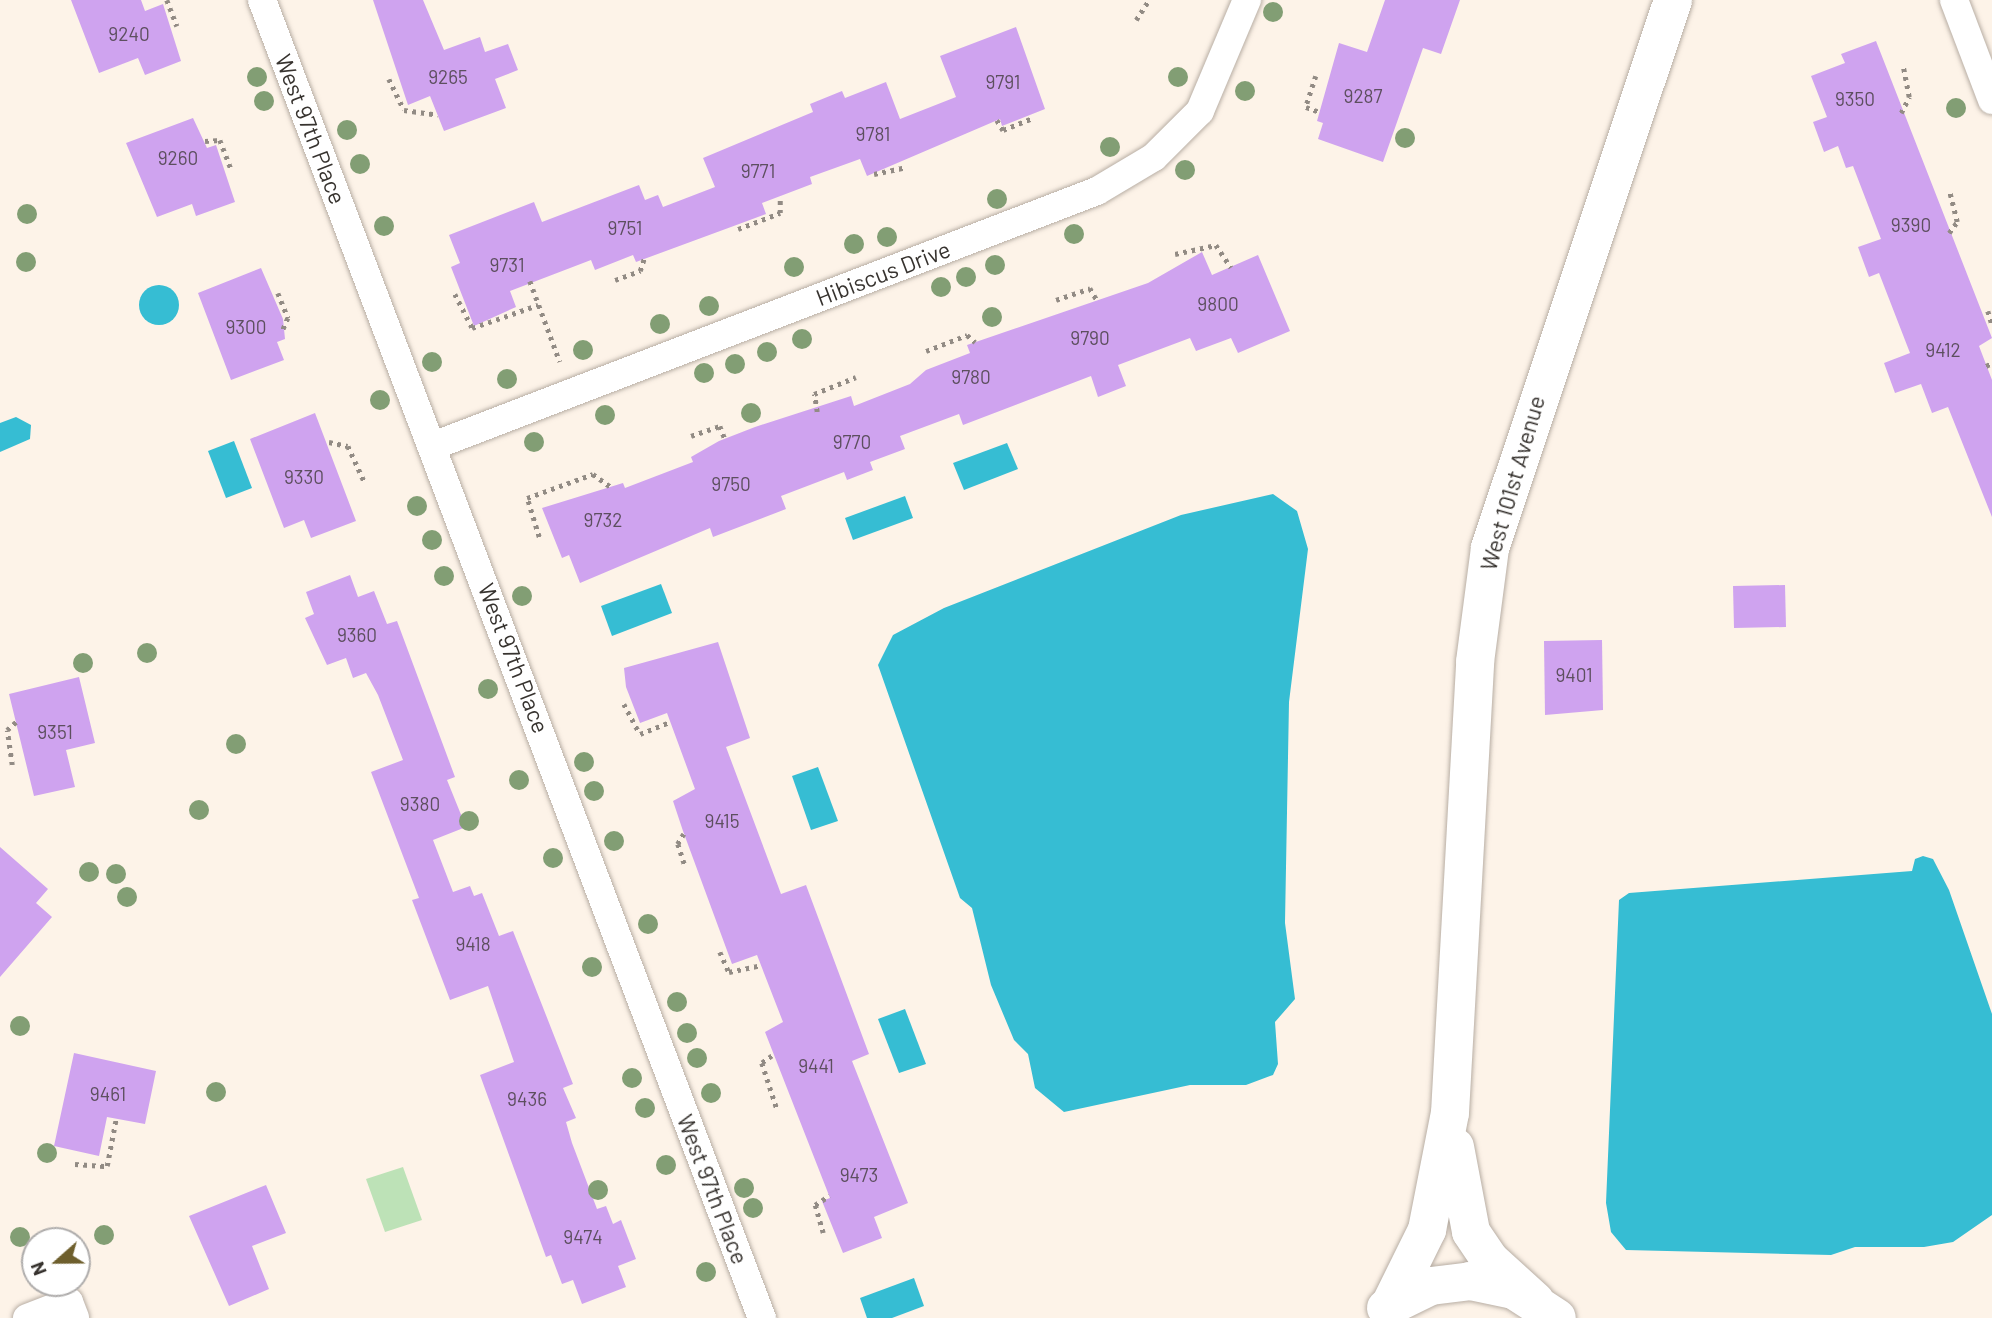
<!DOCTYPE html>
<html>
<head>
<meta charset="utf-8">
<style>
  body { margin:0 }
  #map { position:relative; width:1992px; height:1318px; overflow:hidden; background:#fdf3e8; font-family:Barlow,sans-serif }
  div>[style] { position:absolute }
  .green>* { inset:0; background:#bde2b7 }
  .water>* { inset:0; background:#36bdd3 }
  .round { border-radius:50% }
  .building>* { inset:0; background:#cfa3ef }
  .path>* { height:4.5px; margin-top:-2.25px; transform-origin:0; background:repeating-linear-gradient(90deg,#928b84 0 3.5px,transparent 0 8.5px) }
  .roads { filter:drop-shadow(0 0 2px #b8aea4) drop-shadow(0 0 2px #b8aea4) }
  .street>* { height:28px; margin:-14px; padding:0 14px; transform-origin:14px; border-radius:14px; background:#fff }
  .secondary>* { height:38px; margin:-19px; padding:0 19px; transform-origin:19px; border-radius:19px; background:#fff }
  .trees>* { width:20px; height:20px; margin:-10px; border-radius:50%; background:#829e74 }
  span { translate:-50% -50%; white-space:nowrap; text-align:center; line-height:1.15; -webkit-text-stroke:5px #fff; paint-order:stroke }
  .number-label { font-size:19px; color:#5d4f5f }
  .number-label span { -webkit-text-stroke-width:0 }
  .street-label { font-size:23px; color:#37332f }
  .north { position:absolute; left:21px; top:1227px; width:70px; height:70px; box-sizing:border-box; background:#fff; border:2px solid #afadac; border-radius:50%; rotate:249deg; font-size:19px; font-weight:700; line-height:28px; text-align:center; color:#37332f }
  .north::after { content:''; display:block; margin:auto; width:24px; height:32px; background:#6e5f2d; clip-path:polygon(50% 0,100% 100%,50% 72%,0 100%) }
</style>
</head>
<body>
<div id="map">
  <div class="green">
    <i style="clip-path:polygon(403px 1167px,422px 1220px,385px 1232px,366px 1179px)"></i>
  </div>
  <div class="water">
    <i class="round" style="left:139px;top:285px;width:40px;height:40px"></i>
    <i style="clip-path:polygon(16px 417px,31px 425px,30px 439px,0 452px,0 423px)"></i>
    <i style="clip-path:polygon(234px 441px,252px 488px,226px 498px,208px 451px)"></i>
    <i style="clip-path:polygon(1007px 443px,1018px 469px,964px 490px,953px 463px)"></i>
    <i style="clip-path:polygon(1273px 494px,1297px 511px,1308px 549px,1289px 702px,1285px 923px,1295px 999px,1275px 1022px,1278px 1064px,1273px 1075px,1246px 1085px,1190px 1085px,1064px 1112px,1035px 1088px,1028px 1054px,1014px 1040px,991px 985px,972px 908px,960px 898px,878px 665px,893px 635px,944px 608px,1181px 515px)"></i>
    <i style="clip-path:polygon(905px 496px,913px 518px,853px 540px,845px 518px)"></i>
    <i style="clip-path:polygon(661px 584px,672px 613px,612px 636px,601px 606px)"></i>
    <i style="clip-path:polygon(818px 767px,838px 821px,811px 830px,792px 776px)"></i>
    <i style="clip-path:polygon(1923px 856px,1933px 859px,1949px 890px,1992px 1014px,1992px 1215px,1953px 1242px,1924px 1247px,1855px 1247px,1831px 1255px,1626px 1250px,1611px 1232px,1606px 1203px,1619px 900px,1629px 893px,1912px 871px,1915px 859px)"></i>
    <i style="clip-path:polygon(905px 1009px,926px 1064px,899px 1073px,878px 1019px)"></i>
    <i style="clip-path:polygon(914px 1278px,924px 1306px,892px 1318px,867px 1318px,860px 1298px)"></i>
  </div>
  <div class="building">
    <i style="clip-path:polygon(71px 0,141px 0,145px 11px,163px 4px,181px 61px,145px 75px,138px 58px,99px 73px)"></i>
    <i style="clip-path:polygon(373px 0,423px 0,444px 50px,480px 37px,485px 52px,508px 44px,518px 70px,495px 79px,506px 108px,444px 131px,430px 96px,408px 105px)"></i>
    <i style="clip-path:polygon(1385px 0,1460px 0,1441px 54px,1423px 48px,1383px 162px,1318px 139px,1323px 123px,1317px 121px,1339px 43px,1367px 52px)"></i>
    <i style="clip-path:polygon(1016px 27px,1045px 109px,1002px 126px,1000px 119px,867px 176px,860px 159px,810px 177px,812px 184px,762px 203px,766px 214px,731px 227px,636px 262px,633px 255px,595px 270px,591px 260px,510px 291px,516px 307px,474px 326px,451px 267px,460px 263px,449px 235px,534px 202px,542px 222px,639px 185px,645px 200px,658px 195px,663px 207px,715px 187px,703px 158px,813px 112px,810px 104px,842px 91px,845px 98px,886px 82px,900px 119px,956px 97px,940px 56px)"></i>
    <i style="clip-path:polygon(1876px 41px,1992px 338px,1979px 346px,1992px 380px,1992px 517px,1948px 407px,1932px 413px,1921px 384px,1895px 393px,1884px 363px,1910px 353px,1879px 273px,1869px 277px,1858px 247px,1881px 239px,1853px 166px,1846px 168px,1838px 146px,1824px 152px,1813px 122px,1827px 117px,1811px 76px,1845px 63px,1841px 54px)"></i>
    <i style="clip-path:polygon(193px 118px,207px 148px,216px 145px,235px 202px,196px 216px,192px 204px,157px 217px,126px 143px)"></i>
    <i style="clip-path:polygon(1202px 252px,1212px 275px,1258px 255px,1290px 331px,1238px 353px,1231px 338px,1196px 351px,1190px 338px,1118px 365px,1126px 386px,1098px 397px,1091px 376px,963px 425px,959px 414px,900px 436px,905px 449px,870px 462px,873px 470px,847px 480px,844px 472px,781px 496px,786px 509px,713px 537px,710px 528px,580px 583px,569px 555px,562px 558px,542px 508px,623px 483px,625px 488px,693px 462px,691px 457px,719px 441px,755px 427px,851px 396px,854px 406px,910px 384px,926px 370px,970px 353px,967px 345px,1148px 283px)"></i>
    <i style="clip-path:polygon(261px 268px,283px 319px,285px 339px,277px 342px,284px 360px,231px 380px,198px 293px)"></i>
    <i style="clip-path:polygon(315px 413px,356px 521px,311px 538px,304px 520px,284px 528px,250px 439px)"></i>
    <i style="clip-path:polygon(350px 575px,358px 597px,374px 591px,387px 624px,397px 621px,455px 777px,447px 780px,466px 827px,433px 840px,453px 892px,470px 886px,474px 896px,482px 893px,499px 936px,513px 931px,573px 1084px,563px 1088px,576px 1118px,566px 1122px,572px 1143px,597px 1209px,606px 1206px,613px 1224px,621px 1220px,636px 1259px,618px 1266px,626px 1287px,582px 1304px,573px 1280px,562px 1284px,551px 1255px,546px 1257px,480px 1075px,514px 1062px,488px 986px,450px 1000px,412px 900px,419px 898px,371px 772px,403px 760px,378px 695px,366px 673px,353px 678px,346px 658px,327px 665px,305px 618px,314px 614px,306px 592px)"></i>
    <i style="clip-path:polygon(1785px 585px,1786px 627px,1734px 628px,1733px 586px)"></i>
    <i style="clip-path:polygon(1602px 640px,1603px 710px,1545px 715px,1544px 641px)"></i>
    <i style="clip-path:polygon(718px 642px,750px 738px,726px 747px,781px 894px,806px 885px,869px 1054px,852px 1061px,908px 1203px,874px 1217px,882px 1238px,843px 1253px,822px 1201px,830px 1198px,765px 1032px,783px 1022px,757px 955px,732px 964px,683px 831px,673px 801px,695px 789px,667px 713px,640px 723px,626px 687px,624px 668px)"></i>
    <i style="clip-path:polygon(79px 677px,95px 743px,66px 750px,75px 787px,34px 796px,9px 694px)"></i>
    <i style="clip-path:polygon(0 847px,48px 889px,36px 903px,52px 917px,0 977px)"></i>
    <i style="clip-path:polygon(74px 1053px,156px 1071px,145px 1124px,107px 1117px,99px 1156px,54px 1146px)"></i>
    <i style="clip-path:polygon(266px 1185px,286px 1233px,252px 1246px,269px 1289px,229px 1306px,189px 1216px)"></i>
  </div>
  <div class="path">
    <i style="left:167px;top:0;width:28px;rotate:69deg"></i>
    <i style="left:1136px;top:20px;width:24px;rotate:-57deg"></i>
    <i style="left:1316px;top:76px;width:33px;rotate:108deg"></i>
    <i style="left:1306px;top:107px;width:15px;rotate:20deg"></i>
    <i style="left:389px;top:79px;width:34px;rotate:64deg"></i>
    <i style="left:404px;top:110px;width:34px;rotate:8deg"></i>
    <i style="left:1901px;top:113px;width:18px;rotate:-63deg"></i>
    <i style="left:1909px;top:97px;width:32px;rotate:-101deg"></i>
    <i style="left:997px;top:120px;width:12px;rotate:59deg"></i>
    <i style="left:1003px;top:130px;width:31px;rotate:-22deg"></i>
    <i style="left:205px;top:141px;width:15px;rotate:-4deg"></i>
    <i style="left:220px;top:140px;width:30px;rotate:69deg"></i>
    <i style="left:874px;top:174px;width:30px;rotate:-12deg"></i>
    <i style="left:738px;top:229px;width:45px;rotate:-20.9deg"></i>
    <i style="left:780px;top:213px;width:17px;rotate:-90deg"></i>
    <i style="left:1949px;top:233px;width:14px;rotate:-54deg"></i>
    <i style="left:1957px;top:222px;width:32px;rotate:-104deg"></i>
    <i style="left:1175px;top:254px;width:42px;rotate:-12.4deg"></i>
    <i style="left:1216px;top:245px;width:27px;rotate:56deg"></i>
    <i style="left:615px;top:280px;width:27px;rotate:-20deg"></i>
    <i style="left:640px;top:271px;width:13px;rotate:-72deg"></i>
    <i style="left:530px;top:281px;width:86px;rotate:69.7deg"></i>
    <i style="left:278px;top:293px;width:27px;rotate:68deg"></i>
    <i style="left:288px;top:318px;width:15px;rotate:113deg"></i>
    <i style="left:455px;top:294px;width:38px;rotate:63deg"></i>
    <i style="left:472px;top:328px;width:70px;rotate:-19.2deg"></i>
    <i style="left:1056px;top:300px;width:36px;rotate:-19deg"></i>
    <i style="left:1090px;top:288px;width:16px;rotate:60deg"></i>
    <i style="left:1988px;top:311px;width:14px;rotate:73deg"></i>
    <i style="left:926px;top:351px;width:44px;rotate:-21.3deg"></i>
    <i style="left:967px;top:335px;width:11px;rotate:41deg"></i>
    <i style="left:1986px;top:366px;width:7px;rotate:-27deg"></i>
    <i style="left:817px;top:412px;width:18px;rotate:-99deg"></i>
    <i style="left:814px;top:394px;width:45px;rotate:-22deg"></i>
    <i style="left:691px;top:436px;width:31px;rotate:-19deg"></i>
    <i style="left:720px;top:426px;width:14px;rotate:69deg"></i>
    <i style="left:329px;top:442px;width:19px;rotate:12deg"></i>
    <i style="left:348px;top:446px;width:41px;rotate:65.3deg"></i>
    <i style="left:539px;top:537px;width:41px;rotate:-107.1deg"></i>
    <i style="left:527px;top:498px;width:70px;rotate:-20deg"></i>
    <i style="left:593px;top:474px;width:22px;rotate:36deg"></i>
    <i style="left:624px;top:704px;width:34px;rotate:62deg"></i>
    <i style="left:640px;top:734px;width:32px;rotate:-22deg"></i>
    <i style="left:12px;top:765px;width:35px;rotate:-98deg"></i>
    <i style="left:7px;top:730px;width:12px;rotate:-42deg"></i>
    <i style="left:684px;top:834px;width:12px;rotate:121deg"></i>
    <i style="left:678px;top:844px;width:22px;rotate:72deg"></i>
    <i style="left:720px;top:952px;width:22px;rotate:66deg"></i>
    <i style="left:729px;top:972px;width:33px;rotate:-12deg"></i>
    <i style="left:772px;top:1056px;width:12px;rotate:145deg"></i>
    <i style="left:762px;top:1063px;width:48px;rotate:71.9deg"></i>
    <i style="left:75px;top:1164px;width:32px;rotate:4deg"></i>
    <i style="left:107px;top:1166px;width:48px;rotate:-79.2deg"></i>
    <i style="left:823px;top:1233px;width:29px;rotate:-106deg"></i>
    <i style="left:815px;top:1205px;width:17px;rotate:-33deg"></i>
  </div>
  <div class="roads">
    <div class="street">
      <i style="left:262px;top:0;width:1410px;rotate:69.23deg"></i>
      <i style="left:1954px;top:0;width:107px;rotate:69.2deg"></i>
      <i style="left:433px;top:446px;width:711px;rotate:-21.01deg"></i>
      <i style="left:1097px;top:191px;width:66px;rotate:-30.8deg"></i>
      <i style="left:1154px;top:157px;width:65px;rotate:-45deg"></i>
      <i style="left:1200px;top:111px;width:121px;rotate:-67.1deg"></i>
      <i style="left:27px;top:1318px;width:45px;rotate:-20.9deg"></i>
      <i style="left:69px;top:1302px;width:17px;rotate:69deg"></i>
    </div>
    <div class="secondary">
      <i style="left:1455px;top:1147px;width:86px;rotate:79.3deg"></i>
      <i style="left:1471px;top:1232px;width:34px;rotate:56deg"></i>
      <i style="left:1490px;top:1260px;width:61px;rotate:42.3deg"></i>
      <i style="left:1390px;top:1305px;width:84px;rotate:-63.7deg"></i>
      <i style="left:1427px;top:1230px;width:119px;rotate:-78.9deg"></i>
      <i style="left:1450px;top:1113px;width:452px;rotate:-86.8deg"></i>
      <i style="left:1475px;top:662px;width:115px;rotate:-82.5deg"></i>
      <i style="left:1490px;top:548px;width:578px;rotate:-71.53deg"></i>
      <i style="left:1386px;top:1308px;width:50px;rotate:-26.1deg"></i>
      <i style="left:1431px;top:1286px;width:39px;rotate:-7deg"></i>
      <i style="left:1470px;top:1281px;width:45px;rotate:11.6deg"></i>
      <i style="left:1514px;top:1290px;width:51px;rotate:33.1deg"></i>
    </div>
  </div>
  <div class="trees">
    <i style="left:1273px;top:12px"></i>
    <i style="left:257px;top:77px"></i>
    <i style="left:1178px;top:77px"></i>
    <i style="left:1245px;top:91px"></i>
    <i style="left:264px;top:101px"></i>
    <i style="left:1956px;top:108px"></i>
    <i style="left:347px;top:130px"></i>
    <i style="left:1405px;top:138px"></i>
    <i style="left:1110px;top:147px"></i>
    <i style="left:360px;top:164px"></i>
    <i style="left:1185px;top:170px"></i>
    <i style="left:997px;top:199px"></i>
    <i style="left:27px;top:214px"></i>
    <i style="left:384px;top:226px"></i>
    <i style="left:1074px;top:234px"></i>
    <i style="left:887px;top:237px"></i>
    <i style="left:854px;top:244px"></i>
    <i style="left:26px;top:262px"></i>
    <i style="left:995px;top:265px"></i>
    <i style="left:794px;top:267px"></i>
    <i style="left:966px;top:277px"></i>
    <i style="left:941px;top:287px"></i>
    <i style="left:709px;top:306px"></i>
    <i style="left:992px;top:317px"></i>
    <i style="left:660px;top:324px"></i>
    <i style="left:802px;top:339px"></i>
    <i style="left:583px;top:350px"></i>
    <i style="left:767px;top:352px"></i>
    <i style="left:432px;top:362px"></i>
    <i style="left:735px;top:364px"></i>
    <i style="left:704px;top:373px"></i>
    <i style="left:507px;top:379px"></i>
    <i style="left:380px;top:400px"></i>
    <i style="left:751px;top:413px"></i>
    <i style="left:605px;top:415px"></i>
    <i style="left:534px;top:442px"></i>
    <i style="left:417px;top:506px"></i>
    <i style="left:432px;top:540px"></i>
    <i style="left:444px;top:576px"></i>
    <i style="left:522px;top:596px"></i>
    <i style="left:147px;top:653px"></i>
    <i style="left:83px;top:663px"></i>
    <i style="left:488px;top:689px"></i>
    <i style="left:236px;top:744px"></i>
    <i style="left:584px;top:762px"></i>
    <i style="left:519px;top:780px"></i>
    <i style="left:594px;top:791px"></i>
    <i style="left:199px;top:810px"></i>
    <i style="left:469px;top:821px"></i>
    <i style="left:614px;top:841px"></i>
    <i style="left:553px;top:858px"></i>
    <i style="left:89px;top:872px"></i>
    <i style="left:116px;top:874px"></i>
    <i style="left:127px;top:897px"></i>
    <i style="left:648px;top:924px"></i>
    <i style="left:592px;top:967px"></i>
    <i style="left:677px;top:1002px"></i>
    <i style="left:20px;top:1026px"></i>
    <i style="left:687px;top:1033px"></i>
    <i style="left:697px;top:1058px"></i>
    <i style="left:632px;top:1078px"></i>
    <i style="left:216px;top:1092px"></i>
    <i style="left:711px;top:1093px"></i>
    <i style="left:645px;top:1108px"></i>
    <i style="left:47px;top:1153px"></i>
    <i style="left:666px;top:1165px"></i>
    <i style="left:744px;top:1188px"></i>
    <i style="left:598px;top:1190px"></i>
    <i style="left:753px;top:1208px"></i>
    <i style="left:104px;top:1235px"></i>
    <i style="left:20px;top:1237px"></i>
    <i style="left:706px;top:1272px"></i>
  </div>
  <div class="number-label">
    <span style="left:129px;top:34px">9240</span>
    <span style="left:448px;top:77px">9265</span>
    <span style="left:1003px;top:82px">9791</span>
    <span style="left:1363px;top:96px">9287</span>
    <span style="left:1855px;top:99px">9350</span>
    <span style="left:873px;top:134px">9781</span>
    <span style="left:178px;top:158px">9260</span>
    <span style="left:758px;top:171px">9771</span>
    <span style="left:1911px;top:225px">9390</span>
    <span style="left:625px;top:228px">9751</span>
    <span style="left:507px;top:265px">9731</span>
    <span style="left:1218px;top:304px">9800</span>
    <span style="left:246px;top:327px">9300</span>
    <span style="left:1090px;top:338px">9790</span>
    <span style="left:1943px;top:350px">9412</span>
    <span style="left:971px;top:377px">9780</span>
    <span style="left:852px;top:442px">9770</span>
    <span style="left:304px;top:477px">9330</span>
    <span style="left:731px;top:484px">9750</span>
    <span style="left:603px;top:520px">9732</span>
    <span style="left:357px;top:635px">9360</span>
    <span style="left:1574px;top:675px">9401</span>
    <span style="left:55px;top:732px">9351</span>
    <span style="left:420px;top:804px">9380</span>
    <span style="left:722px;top:821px">9415</span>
    <span style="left:473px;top:944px">9418</span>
    <span style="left:816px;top:1066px">9441</span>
    <span style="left:108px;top:1094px">9461</span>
    <span style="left:527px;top:1099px">9436</span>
    <span style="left:859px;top:1175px">9473</span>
    <span style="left:583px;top:1237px">9474</span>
  </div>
  <div class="street-label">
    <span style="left:311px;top:129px;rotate:69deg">West 97th Place</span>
    <span style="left:883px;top:273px;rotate:-21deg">Hibiscus Drive</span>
    <span style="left:1512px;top:483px;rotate:-74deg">West 101st Avenue</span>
    <span style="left:514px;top:658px;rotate:69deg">West 97th Place</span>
    <span style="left:713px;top:1189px;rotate:69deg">West 97th Place</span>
  </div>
  <div class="north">N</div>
</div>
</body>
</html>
